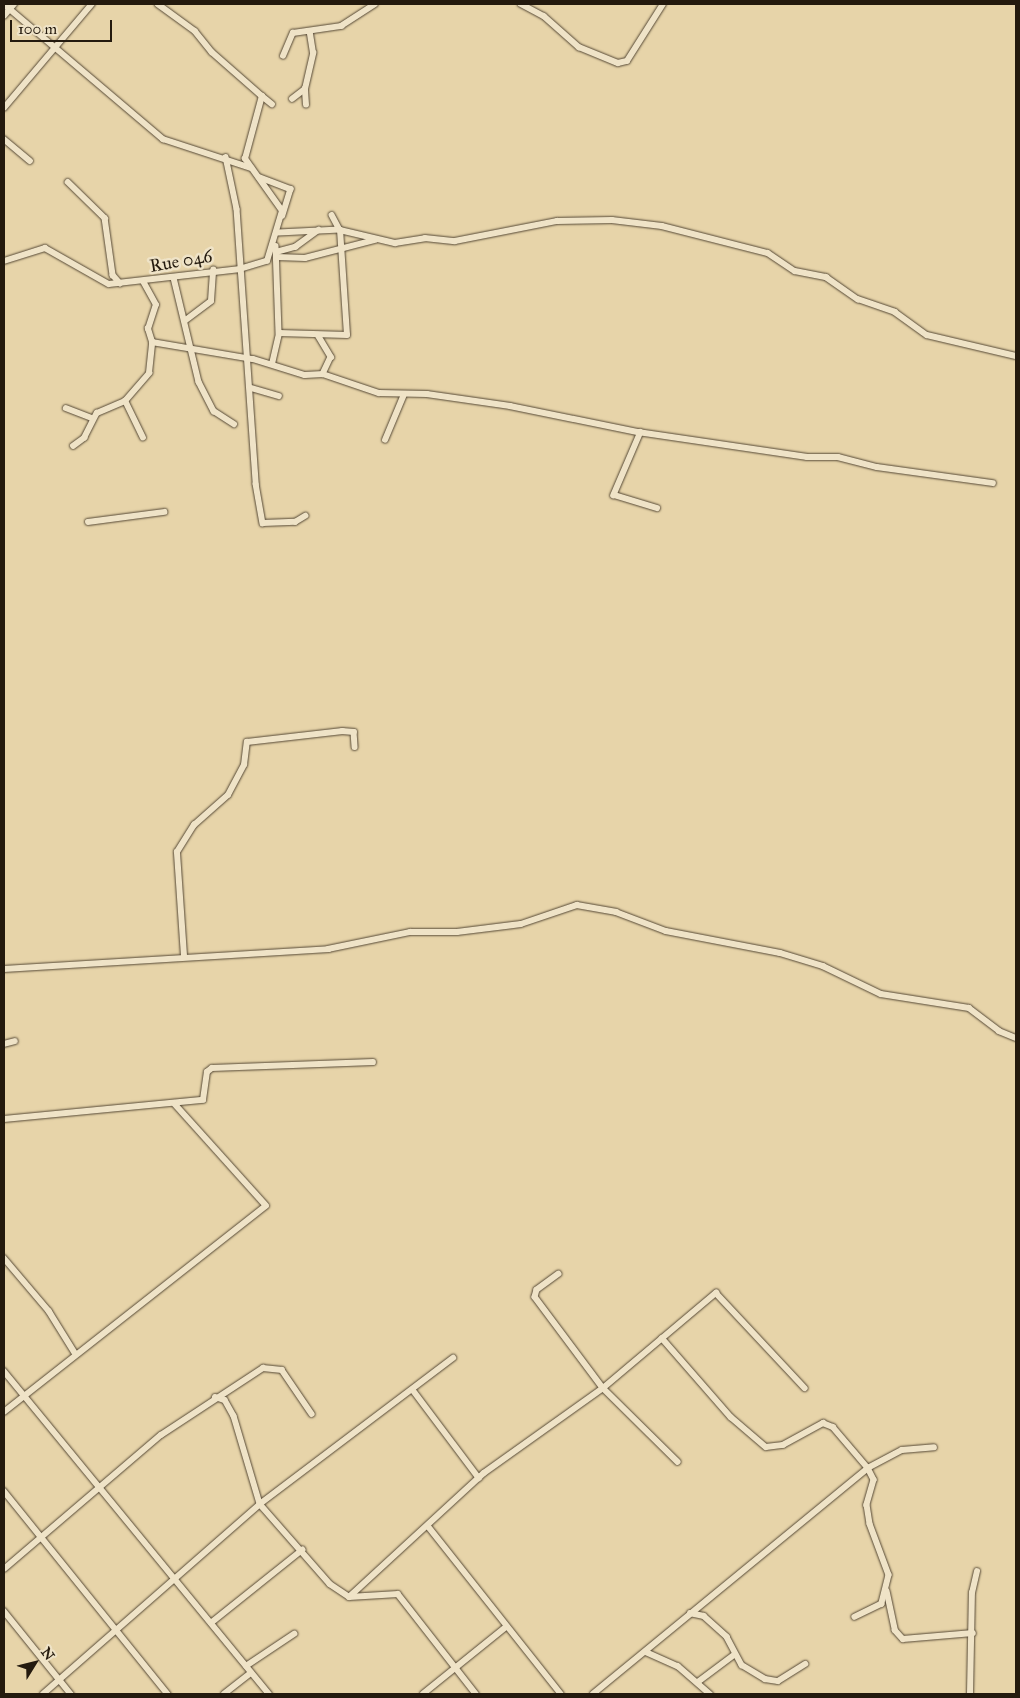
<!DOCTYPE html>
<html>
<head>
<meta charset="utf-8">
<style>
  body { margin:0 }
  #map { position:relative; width:1020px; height:1698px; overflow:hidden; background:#e7d4a9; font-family:"IM FELL Great Primer",serif }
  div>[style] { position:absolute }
  .roads { filter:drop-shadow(0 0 1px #554835) drop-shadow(0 0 1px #554835) }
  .minor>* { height:5.5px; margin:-2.75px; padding:0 2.75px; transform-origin:2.75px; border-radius:2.75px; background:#efe3c7 }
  span { translate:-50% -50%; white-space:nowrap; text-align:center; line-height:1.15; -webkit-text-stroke:5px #efe3c7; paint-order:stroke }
  .street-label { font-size:18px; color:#241a0e }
  .frame { position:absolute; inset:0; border:5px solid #241a0e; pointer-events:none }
  .north { position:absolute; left:10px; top:1638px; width:50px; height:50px; -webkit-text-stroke:4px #efe3c7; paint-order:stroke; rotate:54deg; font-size:14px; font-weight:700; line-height:20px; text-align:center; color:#241a0e }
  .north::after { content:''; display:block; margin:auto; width:18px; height:22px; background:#241a0e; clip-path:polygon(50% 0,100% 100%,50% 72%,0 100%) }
  .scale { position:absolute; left:10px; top:20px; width:102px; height:22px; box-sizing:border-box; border:2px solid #241a0e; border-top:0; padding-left:6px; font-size:15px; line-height:18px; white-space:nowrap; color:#241a0e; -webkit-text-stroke:4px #efe3c7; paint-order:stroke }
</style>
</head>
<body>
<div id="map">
  <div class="roads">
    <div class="minor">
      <i style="left:4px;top:4px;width:209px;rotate:40.3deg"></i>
      <i style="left:163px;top:139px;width:93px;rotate:18.2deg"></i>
      <i style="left:158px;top:4px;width:46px;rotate:36.1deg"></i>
      <i style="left:195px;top:31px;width:27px;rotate:51deg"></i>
      <i style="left:212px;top:52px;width:67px;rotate:41.3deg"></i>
      <i style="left:521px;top:4px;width:26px;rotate:28deg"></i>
      <i style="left:544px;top:16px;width:47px;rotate:41.5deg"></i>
      <i style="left:579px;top:47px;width:42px;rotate:22.3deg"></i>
      <i style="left:618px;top:63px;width:9px;rotate:-13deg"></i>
      <i style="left:627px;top:61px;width:67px;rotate:-57.7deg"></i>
      <i style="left:4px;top:16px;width:16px;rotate:-50deg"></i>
      <i style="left:283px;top:56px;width:25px;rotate:-67deg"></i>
      <i style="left:293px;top:33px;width:49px;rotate:-8.3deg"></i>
      <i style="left:341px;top:26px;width:40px;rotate:-32.9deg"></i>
      <i style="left:292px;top:99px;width:16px;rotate:-38deg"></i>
      <i style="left:306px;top:105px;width:16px;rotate:-94deg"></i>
      <i style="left:305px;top:89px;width:37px;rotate:-77deg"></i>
      <i style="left:313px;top:53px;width:19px;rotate:-99deg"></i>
      <i style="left:4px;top:108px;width:136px;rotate:-49.8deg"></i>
      <i style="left:4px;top:139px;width:34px;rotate:40deg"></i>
      <i style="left:226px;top:157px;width:53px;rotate:78.1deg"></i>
      <i style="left:237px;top:209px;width:276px;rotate:86deg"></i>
      <i style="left:256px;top:484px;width:40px;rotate:80deg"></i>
      <i style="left:263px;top:523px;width:32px;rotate:-2deg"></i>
      <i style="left:295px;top:522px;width:12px;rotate:-31deg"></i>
      <i style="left:259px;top:177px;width:34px;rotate:21deg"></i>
      <i style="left:291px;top:189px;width:28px;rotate:107deg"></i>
      <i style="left:68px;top:182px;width:52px;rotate:44.2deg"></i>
      <i style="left:105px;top:218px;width:58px;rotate:82deg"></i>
      <i style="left:113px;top:275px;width:11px;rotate:49deg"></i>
      <i style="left:332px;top:215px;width:17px;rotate:62deg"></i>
      <i style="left:340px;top:230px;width:57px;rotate:13.3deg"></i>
      <i style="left:395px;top:243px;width:30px;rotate:-9deg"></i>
      <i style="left:425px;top:238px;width:30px;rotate:6deg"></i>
      <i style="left:455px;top:241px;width:104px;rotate:-11.1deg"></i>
      <i style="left:557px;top:221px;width:55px;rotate:-1deg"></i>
      <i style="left:612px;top:220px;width:50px;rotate:6.8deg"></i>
      <i style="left:662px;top:226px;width:109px;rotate:14.3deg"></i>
      <i style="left:768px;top:253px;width:32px;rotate:34deg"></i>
      <i style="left:795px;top:271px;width:32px;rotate:11deg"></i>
      <i style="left:826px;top:277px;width:39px;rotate:35deg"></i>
      <i style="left:858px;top:299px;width:39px;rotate:19deg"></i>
      <i style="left:895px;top:312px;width:39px;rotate:36deg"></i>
      <i style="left:927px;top:335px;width:91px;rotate:13.3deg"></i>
      <i style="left:276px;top:246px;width:87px;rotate:88deg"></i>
      <i style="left:279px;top:333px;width:68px;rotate:1.7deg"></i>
      <i style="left:347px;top:335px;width:105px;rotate:-93.8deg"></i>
      <i style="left:340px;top:230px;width:61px;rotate:177.2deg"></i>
      <i style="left:276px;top:252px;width:20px;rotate:-15deg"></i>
      <i style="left:295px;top:247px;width:29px;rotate:-36deg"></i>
      <i style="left:277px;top:257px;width:28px;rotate:2deg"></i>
      <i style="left:305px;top:258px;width:72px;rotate:-14.4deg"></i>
      <i style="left:4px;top:261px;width:43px;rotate:-17.6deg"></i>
      <i style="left:45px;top:248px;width:73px;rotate:29.4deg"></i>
      <i style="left:109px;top:284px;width:132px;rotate:-6.5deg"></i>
      <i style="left:240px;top:269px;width:28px;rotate:-17deg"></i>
      <i style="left:267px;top:261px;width:52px;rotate:-73.3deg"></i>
      <i style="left:282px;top:211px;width:64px;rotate:-125.4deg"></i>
      <i style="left:245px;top:159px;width:65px;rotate:-74.9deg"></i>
      <i style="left:262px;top:96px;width:13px;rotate:39deg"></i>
      <i style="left:174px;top:278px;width:107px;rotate:76.5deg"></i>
      <i style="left:199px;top:382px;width:33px;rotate:63deg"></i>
      <i style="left:214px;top:411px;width:24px;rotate:33deg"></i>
      <i style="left:186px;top:320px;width:31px;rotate:-37deg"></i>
      <i style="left:211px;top:301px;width:31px;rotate:-86deg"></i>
      <i style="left:318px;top:335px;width:26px;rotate:59deg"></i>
      <i style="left:331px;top:357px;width:19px;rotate:115deg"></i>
      <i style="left:152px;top:342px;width:102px;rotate:9.6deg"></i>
      <i style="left:253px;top:359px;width:54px;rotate:17.1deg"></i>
      <i style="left:305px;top:375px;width:18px;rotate:-3deg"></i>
      <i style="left:323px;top:374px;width:59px;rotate:18.7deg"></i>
      <i style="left:379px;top:393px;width:48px;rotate:1.2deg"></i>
      <i style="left:427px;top:394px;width:84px;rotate:8.2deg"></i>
      <i style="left:510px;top:406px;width:131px;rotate:11.5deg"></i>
      <i style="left:638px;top:432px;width:171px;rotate:8.4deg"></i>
      <i style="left:807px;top:457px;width:31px"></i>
      <i style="left:838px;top:457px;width:40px;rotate:14.4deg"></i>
      <i style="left:877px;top:467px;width:117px;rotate:7.9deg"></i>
      <i style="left:272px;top:364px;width:32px;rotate:-77deg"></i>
      <i style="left:251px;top:388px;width:29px;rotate:16deg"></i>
      <i style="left:66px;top:408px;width:28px;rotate:21deg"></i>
      <i style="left:641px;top:432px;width:69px;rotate:113.2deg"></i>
      <i style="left:614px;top:495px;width:45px;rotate:16.8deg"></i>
      <i style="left:143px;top:438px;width:41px;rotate:-115.9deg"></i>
      <i style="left:125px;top:401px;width:37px;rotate:-49deg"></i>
      <i style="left:149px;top:373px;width:31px;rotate:-84deg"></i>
      <i style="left:152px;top:342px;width:14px;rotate:-107deg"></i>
      <i style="left:148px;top:329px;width:25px;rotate:-72deg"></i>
      <i style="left:156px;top:305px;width:25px;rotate:-119deg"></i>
      <i style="left:385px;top:440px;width:47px;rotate:-67.3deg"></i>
      <i style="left:73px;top:446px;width:14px;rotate:-36deg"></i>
      <i style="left:84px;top:438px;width:28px;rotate:-63deg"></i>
      <i style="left:97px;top:413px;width:30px;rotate:-23deg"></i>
      <i style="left:88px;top:522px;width:77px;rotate:-7.5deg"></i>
      <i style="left:184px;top:956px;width:104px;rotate:-93.9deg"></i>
      <i style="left:177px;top:852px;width:32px;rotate:-58deg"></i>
      <i style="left:194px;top:825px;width:45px;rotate:-41.4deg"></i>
      <i style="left:228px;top:795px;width:34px;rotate:-62deg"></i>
      <i style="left:244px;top:765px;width:23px;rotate:-83deg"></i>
      <i style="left:247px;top:742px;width:96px;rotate:-6.6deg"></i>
      <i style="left:342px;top:731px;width:12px;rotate:5deg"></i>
      <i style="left:354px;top:732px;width:15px;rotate:86deg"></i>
      <i style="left:4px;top:969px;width:325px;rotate:-3.5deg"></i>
      <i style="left:328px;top:949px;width:84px;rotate:-11.7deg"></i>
      <i style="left:410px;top:932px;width:47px"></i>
      <i style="left:457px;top:932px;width:64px;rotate:-7.1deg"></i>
      <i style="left:521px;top:924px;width:59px;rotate:-18.7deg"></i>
      <i style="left:577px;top:905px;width:40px;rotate:10deg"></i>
      <i style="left:616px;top:912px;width:53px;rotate:20.8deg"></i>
      <i style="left:666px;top:931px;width:116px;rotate:10.9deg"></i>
      <i style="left:780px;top:953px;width:45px;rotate:16.8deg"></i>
      <i style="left:823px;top:966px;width:64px;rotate:25.8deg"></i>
      <i style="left:881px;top:994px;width:89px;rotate:9deg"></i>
      <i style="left:969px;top:1008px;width:38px;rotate:37deg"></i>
      <i style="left:999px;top:1031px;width:18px;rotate:22deg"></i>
      <i style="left:4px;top:1044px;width:11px;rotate:-15deg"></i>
      <i style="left:4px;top:1119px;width:200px;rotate:-5.5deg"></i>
      <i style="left:203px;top:1100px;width:28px;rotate:-82deg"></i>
      <i style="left:207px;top:1072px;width:6px;rotate:-39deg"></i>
      <i style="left:212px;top:1068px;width:161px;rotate:-2.1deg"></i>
      <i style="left:4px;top:1258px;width:70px;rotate:49.7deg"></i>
      <i style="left:49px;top:1311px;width:49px;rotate:58.2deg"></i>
      <i style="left:559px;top:1274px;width:27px;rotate:144deg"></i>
      <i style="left:537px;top:1290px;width:7px;rotate:106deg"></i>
      <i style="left:535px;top:1297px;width:114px;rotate:53.2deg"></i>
      <i style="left:603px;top:1388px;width:105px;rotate:44.6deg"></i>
      <i style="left:662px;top:1338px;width:105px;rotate:48.9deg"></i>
      <i style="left:731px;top:1417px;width:46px;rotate:40.6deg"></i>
      <i style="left:766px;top:1447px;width:17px;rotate:-7deg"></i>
      <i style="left:783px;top:1445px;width:46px;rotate:-28.8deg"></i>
      <i style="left:823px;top:1423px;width:11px;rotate:22deg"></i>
      <i style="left:833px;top:1427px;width:54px;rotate:49.5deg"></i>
      <i style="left:868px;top:1468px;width:13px;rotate:63deg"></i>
      <i style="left:874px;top:1480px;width:26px;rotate:106deg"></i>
      <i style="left:867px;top:1505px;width:19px;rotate:81deg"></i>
      <i style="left:870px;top:1524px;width:54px;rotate:69.6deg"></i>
      <i style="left:889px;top:1575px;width:30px;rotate:104deg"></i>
      <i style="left:882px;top:1604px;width:30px;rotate:154deg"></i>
      <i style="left:4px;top:1371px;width:418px;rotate:50.6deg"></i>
      <i style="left:413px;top:1390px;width:110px;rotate:53.1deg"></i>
      <i style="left:215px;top:1397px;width:10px;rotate:17deg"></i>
      <i style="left:225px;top:1400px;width:18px;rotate:61deg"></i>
      <i style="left:234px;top:1416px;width:92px;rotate:73.5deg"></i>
      <i style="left:260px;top:1504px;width:106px;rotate:48.8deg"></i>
      <i style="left:330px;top:1584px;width:23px;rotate:34deg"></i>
      <i style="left:349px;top:1597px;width:49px;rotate:-3.5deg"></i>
      <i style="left:398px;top:1594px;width:127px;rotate:52deg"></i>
      <i style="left:4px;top:1412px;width:333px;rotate:-38.2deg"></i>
      <i style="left:266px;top:1206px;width:137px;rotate:-132deg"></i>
      <i style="left:4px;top:1491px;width:261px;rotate:51.1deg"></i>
      <i style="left:428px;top:1526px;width:214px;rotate:51.6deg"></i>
      <i style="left:4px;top:1569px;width:206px;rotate:-40.5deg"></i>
      <i style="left:161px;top:1435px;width:122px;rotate:-33.3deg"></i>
      <i style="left:263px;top:1368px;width:19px;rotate:6deg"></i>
      <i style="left:282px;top:1370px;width:53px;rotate:55.7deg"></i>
      <i style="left:887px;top:1591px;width:40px;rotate:78deg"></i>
      <i style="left:895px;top:1630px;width:12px;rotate:48deg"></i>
      <i style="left:903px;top:1639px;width:70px;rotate:-4.9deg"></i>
      <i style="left:349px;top:1597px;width:183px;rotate:-42.6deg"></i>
      <i style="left:484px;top:1473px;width:146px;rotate:-35.5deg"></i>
      <i style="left:603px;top:1388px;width:148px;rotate:-40.1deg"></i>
      <i style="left:716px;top:1293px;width:130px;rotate:46.9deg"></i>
      <i style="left:4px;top:1611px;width:107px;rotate:51.1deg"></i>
      <i style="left:690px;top:1613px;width:14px;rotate:12deg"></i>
      <i style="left:704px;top:1616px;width:31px;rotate:42deg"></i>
      <i style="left:727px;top:1637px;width:32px;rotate:62deg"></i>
      <i style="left:742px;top:1665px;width:27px;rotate:31deg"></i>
      <i style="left:765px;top:1679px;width:13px;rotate:9deg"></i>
      <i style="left:778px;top:1681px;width:32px;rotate:-32deg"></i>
      <i style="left:211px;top:1623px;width:117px;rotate:-38.7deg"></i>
      <i style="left:646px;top:1652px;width:35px;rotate:24deg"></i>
      <i style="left:678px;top:1666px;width:43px;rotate:41.2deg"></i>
      <i style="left:246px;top:1666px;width:58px;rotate:-33.7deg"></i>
      <i style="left:698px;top:1682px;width:45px;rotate:-36.9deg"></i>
      <i style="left:43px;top:1694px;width:288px;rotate:-41.2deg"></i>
      <i style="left:260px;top:1504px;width:242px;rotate:-37.1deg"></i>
      <i style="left:224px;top:1694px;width:34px;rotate:-38deg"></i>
      <i style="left:423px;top:1694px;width:107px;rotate:-38.9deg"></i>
      <i style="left:593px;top:1694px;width:356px;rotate:-39.4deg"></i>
      <i style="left:868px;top:1468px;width:38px;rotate:-28deg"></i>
      <i style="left:902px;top:1450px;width:32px;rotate:-5deg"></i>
      <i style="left:970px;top:1694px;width:101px;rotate:-88.9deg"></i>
      <i style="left:972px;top:1593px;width:22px;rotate:-77deg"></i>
    </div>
  </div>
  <div class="street-label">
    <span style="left:181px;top:261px;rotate:-10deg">Rue 046</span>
  </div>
  <div class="frame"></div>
  <div class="north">N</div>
  <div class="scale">100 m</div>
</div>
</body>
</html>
